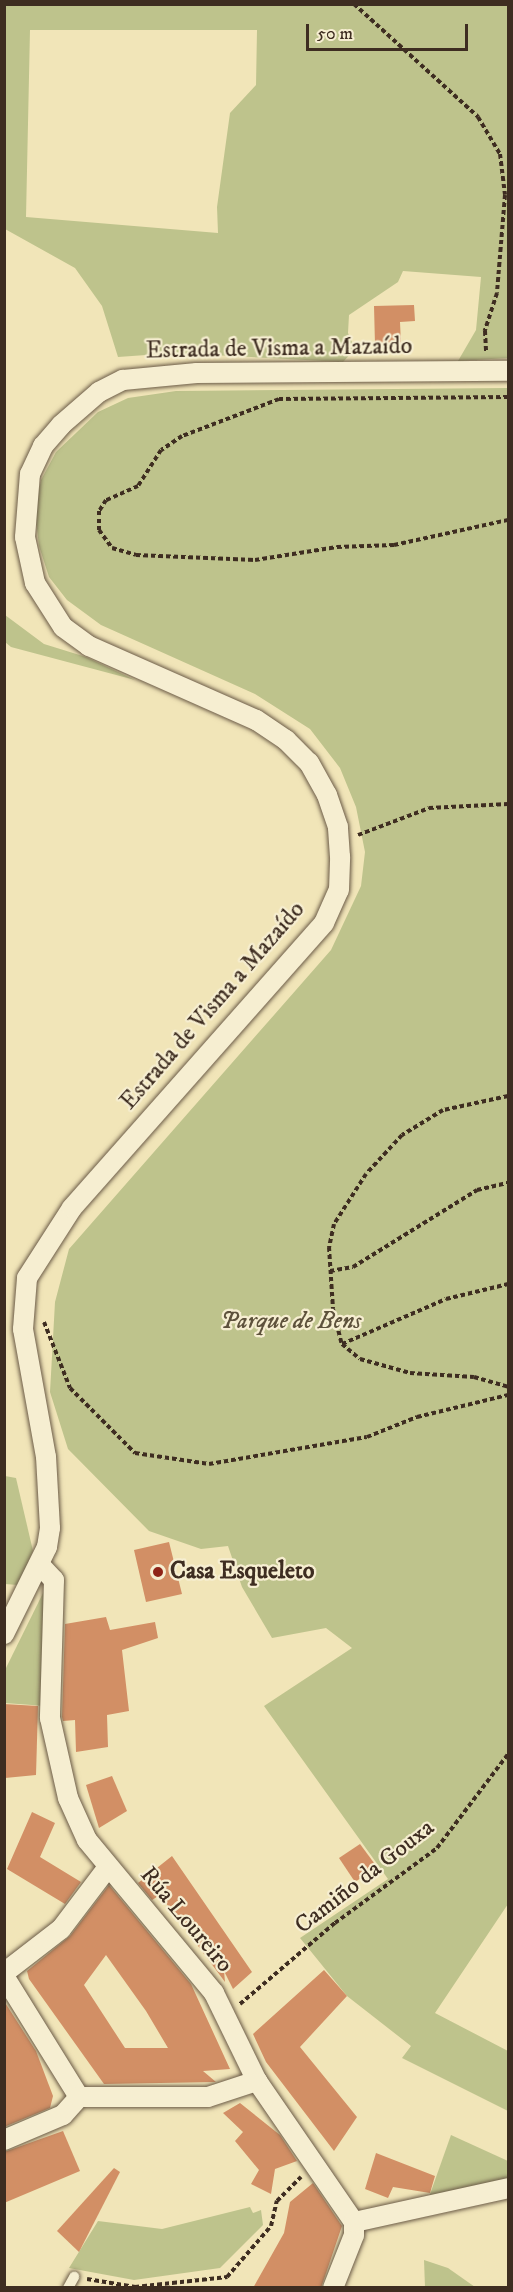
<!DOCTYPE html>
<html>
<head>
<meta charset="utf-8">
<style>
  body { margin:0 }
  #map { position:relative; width:513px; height:2292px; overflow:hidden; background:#f1e5b8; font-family:"IM FELL DW Pica",serif }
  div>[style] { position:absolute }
  .green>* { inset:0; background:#bec38c }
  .building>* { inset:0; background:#d28f65 }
  .path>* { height:4px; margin-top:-2px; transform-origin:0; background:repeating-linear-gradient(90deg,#3e2d21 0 4.5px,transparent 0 7.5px) }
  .roads { filter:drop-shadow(0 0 2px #6b5b47) drop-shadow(0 0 2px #6b5b47) }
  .lane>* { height:10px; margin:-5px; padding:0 5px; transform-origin:5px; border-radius:5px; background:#f6eed1 }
  .street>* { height:20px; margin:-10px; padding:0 10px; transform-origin:10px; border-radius:10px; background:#f6eed1 }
  .dots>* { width:16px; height:16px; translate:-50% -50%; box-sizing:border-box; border:3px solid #f6eed1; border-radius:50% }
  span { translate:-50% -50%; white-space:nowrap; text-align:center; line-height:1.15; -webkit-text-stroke:4.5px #f6eed1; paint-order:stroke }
  .street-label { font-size:24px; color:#3e2d21 }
  .park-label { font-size:24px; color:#5e523c; font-style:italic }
  .poi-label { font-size:24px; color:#3e2d21; font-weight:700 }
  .left { translate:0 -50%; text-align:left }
  .frame { position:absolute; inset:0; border:6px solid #3e2d21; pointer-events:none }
  .scale { position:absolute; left:306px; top:24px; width:162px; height:27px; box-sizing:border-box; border:3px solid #3e2d21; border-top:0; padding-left:8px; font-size:18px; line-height:21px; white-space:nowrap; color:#3e2d21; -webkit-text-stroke:4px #f6eed1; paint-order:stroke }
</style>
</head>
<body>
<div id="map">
  <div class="green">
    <i style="clip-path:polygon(evenodd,5px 4px,508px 5px,508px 358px,458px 361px,476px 330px,481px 277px,403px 271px,398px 282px,349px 315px,348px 333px,355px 349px,343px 362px,174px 353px,118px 357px,102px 306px,75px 268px,5px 229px,5px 4px,30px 30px,257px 30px,256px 85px,230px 113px,217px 207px,218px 233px,26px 217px,30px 30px)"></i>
    <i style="clip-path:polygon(508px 388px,508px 1904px,435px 2013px,508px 2051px,508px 2111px,402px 2058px,411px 2046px,347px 1996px,300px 1938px,388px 1879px,264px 1706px,352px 1648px,326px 1628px,272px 1638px,242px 1587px,228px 1546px,201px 1549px,149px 1531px,68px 1449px,50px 1392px,55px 1302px,69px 1249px,331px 950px,361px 886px,365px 852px,356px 807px,340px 768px,310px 729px,255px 694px,101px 625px,67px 600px,49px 577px,39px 546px,35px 511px,41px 480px,56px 452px,98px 412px,128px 398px,176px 391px)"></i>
    <i style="clip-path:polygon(5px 615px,44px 644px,86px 657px,135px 680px,11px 647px,5px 642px)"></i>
    <i style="clip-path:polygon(5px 1476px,16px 1478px,33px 1551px,18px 1585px,5px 1584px)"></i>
    <i style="clip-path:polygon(46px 1587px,45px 1706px,5px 1703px,4px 1672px)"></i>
    <i style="clip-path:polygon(451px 2135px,508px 2161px,508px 2185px,429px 2197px)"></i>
    <i style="clip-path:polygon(250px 2207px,253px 2213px,261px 2210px,263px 2225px,220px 2268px,134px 2280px,69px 2268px,98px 2221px,162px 2229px)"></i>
    <i style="clip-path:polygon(424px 2260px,448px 2268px,475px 2287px,425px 2287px)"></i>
  </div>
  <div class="building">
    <i style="clip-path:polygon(414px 305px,415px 321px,400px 322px,401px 344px,375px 345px,374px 306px)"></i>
    <i style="clip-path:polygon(169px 1542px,182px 1594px,146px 1602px,134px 1550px)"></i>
    <i style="clip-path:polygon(106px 1617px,110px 1630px,155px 1622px,158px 1638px,122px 1650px,129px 1711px,107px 1715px,108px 1747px,76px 1752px,75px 1720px,63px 1721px,62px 1717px,65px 1624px)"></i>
    <i style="clip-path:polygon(4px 1704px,38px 1706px,36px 1775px,5px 1778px)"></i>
    <i style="clip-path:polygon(112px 1776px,127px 1811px,99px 1828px,86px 1785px)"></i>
    <i style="clip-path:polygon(32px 1812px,55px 1823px,40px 1857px,81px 1882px,65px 1904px,7px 1869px)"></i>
    <i style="clip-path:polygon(360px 1844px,377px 1867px,355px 1882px,339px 1858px)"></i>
    <i style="clip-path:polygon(172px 1856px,252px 1972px,233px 1989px,224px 1971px,225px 1982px,160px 1895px,152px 1900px,138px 1883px)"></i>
    <i style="clip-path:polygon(evenodd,109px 1885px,191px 1984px,230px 2069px,203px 2071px,216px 2082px,104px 2084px,29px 1979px,27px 1971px,70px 1936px,109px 1885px,106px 1955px,146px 2011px,168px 2048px,125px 2048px,84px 1985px,106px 1955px)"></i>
    <i style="clip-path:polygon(324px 1970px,347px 1996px,300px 2047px,357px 2117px,334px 2151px,266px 2062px,253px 2034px)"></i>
    <i style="clip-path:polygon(4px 2001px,36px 2051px,53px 2096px,50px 2108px,4px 2127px)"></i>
    <i style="clip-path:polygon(240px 2103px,280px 2135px,297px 2161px,275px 2169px,271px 2194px,251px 2184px,259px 2170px,235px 2141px,243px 2132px,223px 2113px)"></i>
    <i style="clip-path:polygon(63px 2131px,80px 2171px,4px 2203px,4px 2152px)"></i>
    <i style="clip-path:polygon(376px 2153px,435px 2176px,430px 2193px,393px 2187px,388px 2198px,365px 2189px)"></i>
    <i style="clip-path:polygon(114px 2168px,120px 2172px,79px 2252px,57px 2231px)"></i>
    <i style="clip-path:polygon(313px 2183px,342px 2226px,321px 2288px,253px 2288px,284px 2233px,290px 2202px)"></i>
  </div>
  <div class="path">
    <i style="left:354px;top:4px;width:168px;rotate:42.3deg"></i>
    <i style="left:478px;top:117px;width:43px;rotate:59.3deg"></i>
    <i style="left:500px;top:154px;width:41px;rotate:83deg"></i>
    <i style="left:505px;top:195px;width:98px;rotate:94.7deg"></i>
    <i style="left:497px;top:293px;width:40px;rotate:108deg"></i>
    <i style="left:485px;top:331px;width:21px;rotate:87deg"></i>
    <i style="left:508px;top:397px;width:229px;rotate:179.5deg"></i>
    <i style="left:279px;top:399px;width:104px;rotate:159.1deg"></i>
    <i style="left:182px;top:436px;width:25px;rotate:146deg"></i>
    <i style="left:161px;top:450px;width:43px;rotate:122.6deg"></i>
    <i style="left:138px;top:486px;width:35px;rotate:156deg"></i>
    <i style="left:106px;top:500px;width:13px;rotate:122deg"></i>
    <i style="left:99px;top:511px;width:19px;rotate:90deg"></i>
    <i style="left:99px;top:530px;width:22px;rotate:54deg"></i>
    <i style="left:112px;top:548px;width:25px;rotate:16deg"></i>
    <i style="left:136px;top:555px;width:119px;rotate:2.4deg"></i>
    <i style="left:255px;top:560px;width:83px;rotate:-9deg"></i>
    <i style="left:337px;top:547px;width:57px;rotate:-2deg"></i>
    <i style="left:394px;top:545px;width:117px;rotate:-12.4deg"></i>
    <i style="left:358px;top:835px;width:76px;rotate:-20.8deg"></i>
    <i style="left:429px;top:808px;width:79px;rotate:-2.9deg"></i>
    <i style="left:508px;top:1096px;width:66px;rotate:167.8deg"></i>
    <i style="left:443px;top:1110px;width:48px;rotate:148.6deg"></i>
    <i style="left:402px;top:1135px;width:53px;rotate:132.7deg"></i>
    <i style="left:366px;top:1174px;width:59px;rotate:122.6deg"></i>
    <i style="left:334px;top:1224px;width:24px;rotate:102deg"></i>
    <i style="left:329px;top:1247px;width:62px;rotate:86.3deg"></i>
    <i style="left:333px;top:1309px;width:36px;rotate:76deg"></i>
    <i style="left:342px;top:1344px;width:23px;rotate:40deg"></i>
    <i style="left:360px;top:1359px;width:52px;rotate:15.6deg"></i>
    <i style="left:410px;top:1373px;width:64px;rotate:3.6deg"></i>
    <i style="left:474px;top:1377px;width:35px;rotate:16deg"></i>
    <i style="left:330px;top:1271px;width:23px;rotate:-10deg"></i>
    <i style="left:353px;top:1267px;width:146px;rotate:-31.8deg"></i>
    <i style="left:477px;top:1190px;width:32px;rotate:-13deg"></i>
    <i style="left:44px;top:1322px;width:71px;rotate:68.5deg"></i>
    <i style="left:70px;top:1388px;width:92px;rotate:45deg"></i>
    <i style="left:135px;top:1453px;width:75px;rotate:8.5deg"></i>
    <i style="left:209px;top:1464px;width:160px;rotate:-9.7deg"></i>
    <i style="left:367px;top:1437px;width:54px;rotate:-21.8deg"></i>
    <i style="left:417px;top:1417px;width:94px;rotate:-13.6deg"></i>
    <i style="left:342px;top:1344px;width:113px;rotate:-23.4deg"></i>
    <i style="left:446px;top:1299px;width:64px;rotate:-13.6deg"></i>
    <i style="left:240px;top:2004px;width:125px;rotate:-40.5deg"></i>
    <i style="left:335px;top:1923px;width:127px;rotate:-36.3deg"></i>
    <i style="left:437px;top:1848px;width:118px;rotate:-52.9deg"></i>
    <i style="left:87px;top:2279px;width:49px;rotate:9.5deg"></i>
    <i style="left:135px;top:2287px;width:93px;rotate:-6.2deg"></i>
    <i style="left:227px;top:2277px;width:67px;rotate:-49.2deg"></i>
    <i style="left:271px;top:2226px;width:26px;rotate:-77deg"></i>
    <i style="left:277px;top:2201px;width:34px;rotate:-45deg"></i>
  </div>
  <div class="roads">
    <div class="lane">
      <i style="left:68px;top:2288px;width:13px;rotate:-61deg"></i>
    </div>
    <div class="street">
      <i style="left:39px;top:1564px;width:22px;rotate:47deg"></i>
      <i style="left:54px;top:1580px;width:138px;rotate:91.7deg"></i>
      <i style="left:50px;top:1718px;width:82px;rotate:77.3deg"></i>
      <i style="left:68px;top:1798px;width:46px;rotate:65.7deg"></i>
      <i style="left:87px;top:1840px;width:199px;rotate:50.3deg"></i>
      <i style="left:214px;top:1993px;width:98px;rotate:64deg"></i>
      <i style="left:257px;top:2081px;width:171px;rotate:55.5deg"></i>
      <i style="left:354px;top:2222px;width:13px;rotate:90deg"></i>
      <i style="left:354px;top:2235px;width:57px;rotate:111.6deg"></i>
      <i style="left:4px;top:1634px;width:97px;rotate:-63.7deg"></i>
      <i style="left:47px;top:1547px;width:19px;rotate:-81deg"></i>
      <i style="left:50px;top:1528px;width:71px;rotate:-93.2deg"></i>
      <i style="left:46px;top:1457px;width:130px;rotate:-100.2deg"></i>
      <i style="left:23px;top:1329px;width:51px;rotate:-85.5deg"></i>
      <i style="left:27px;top:1278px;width:83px;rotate:-57.3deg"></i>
      <i style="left:72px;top:1208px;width:380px;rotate:-48.5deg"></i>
      <i style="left:324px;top:923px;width:36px;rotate:-66deg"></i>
      <i style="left:339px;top:890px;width:33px;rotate:-88deg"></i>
      <i style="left:340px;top:857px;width:30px;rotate:-94deg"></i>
      <i style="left:338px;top:827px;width:34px;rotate:-109deg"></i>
      <i style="left:327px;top:795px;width:37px;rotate:-119deg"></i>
      <i style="left:309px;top:763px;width:33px;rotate:-135deg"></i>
      <i style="left:286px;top:740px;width:36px;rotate:-146deg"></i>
      <i style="left:256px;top:720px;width:183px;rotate:-156.1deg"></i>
      <i style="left:89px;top:646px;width:32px;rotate:-144deg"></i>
      <i style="left:63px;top:627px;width:52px;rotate:-122.5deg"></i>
      <i style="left:35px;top:583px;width:47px;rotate:-102.3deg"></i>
      <i style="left:25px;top:537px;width:63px;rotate:-85.5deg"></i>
      <i style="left:30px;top:474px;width:31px;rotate:-65deg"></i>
      <i style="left:43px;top:446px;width:28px;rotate:-49deg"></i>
      <i style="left:61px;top:425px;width:50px;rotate:-41deg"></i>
      <i style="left:99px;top:392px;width:27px;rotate:-27deg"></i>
      <i style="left:123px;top:380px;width:74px;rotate:-5.4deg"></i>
      <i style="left:197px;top:373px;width:311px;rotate:-0.4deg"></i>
      <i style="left:4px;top:1973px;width:72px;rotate:-37.7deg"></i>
      <i style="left:61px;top:1929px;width:78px;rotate:-52.8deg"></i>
      <i style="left:4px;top:1976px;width:142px;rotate:58.2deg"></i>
      <i style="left:4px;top:2140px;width:64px;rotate:-23deg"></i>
      <i style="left:63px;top:2115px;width:24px;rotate:-48deg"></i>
      <i style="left:79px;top:2097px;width:129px"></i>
      <i style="left:208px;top:2097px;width:52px;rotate:-18.1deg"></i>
      <i style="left:354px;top:2222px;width:158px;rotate:-12.4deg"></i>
    </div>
  </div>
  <div class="dots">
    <i style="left:158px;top:1572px;background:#8f2418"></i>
  </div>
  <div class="street-label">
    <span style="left:279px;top:349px;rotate:-1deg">Estrada de Visma a Mazaído</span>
    <span style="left:213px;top:1006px;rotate:-49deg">Estrada de Visma a Mazaído</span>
    <span style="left:365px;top:1877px;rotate:-38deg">Camiño da Gouxa</span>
    <span style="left:186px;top:1920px;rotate:50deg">Rúa Loureiro</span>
  </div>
  <div class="park-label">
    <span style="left:291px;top:1322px">Parque de Bens</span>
  </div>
  <div class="poi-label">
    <span class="left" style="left:170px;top:1572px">Casa Esqueleto</span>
  </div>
  <div class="frame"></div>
  <div class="scale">50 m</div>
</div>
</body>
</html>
